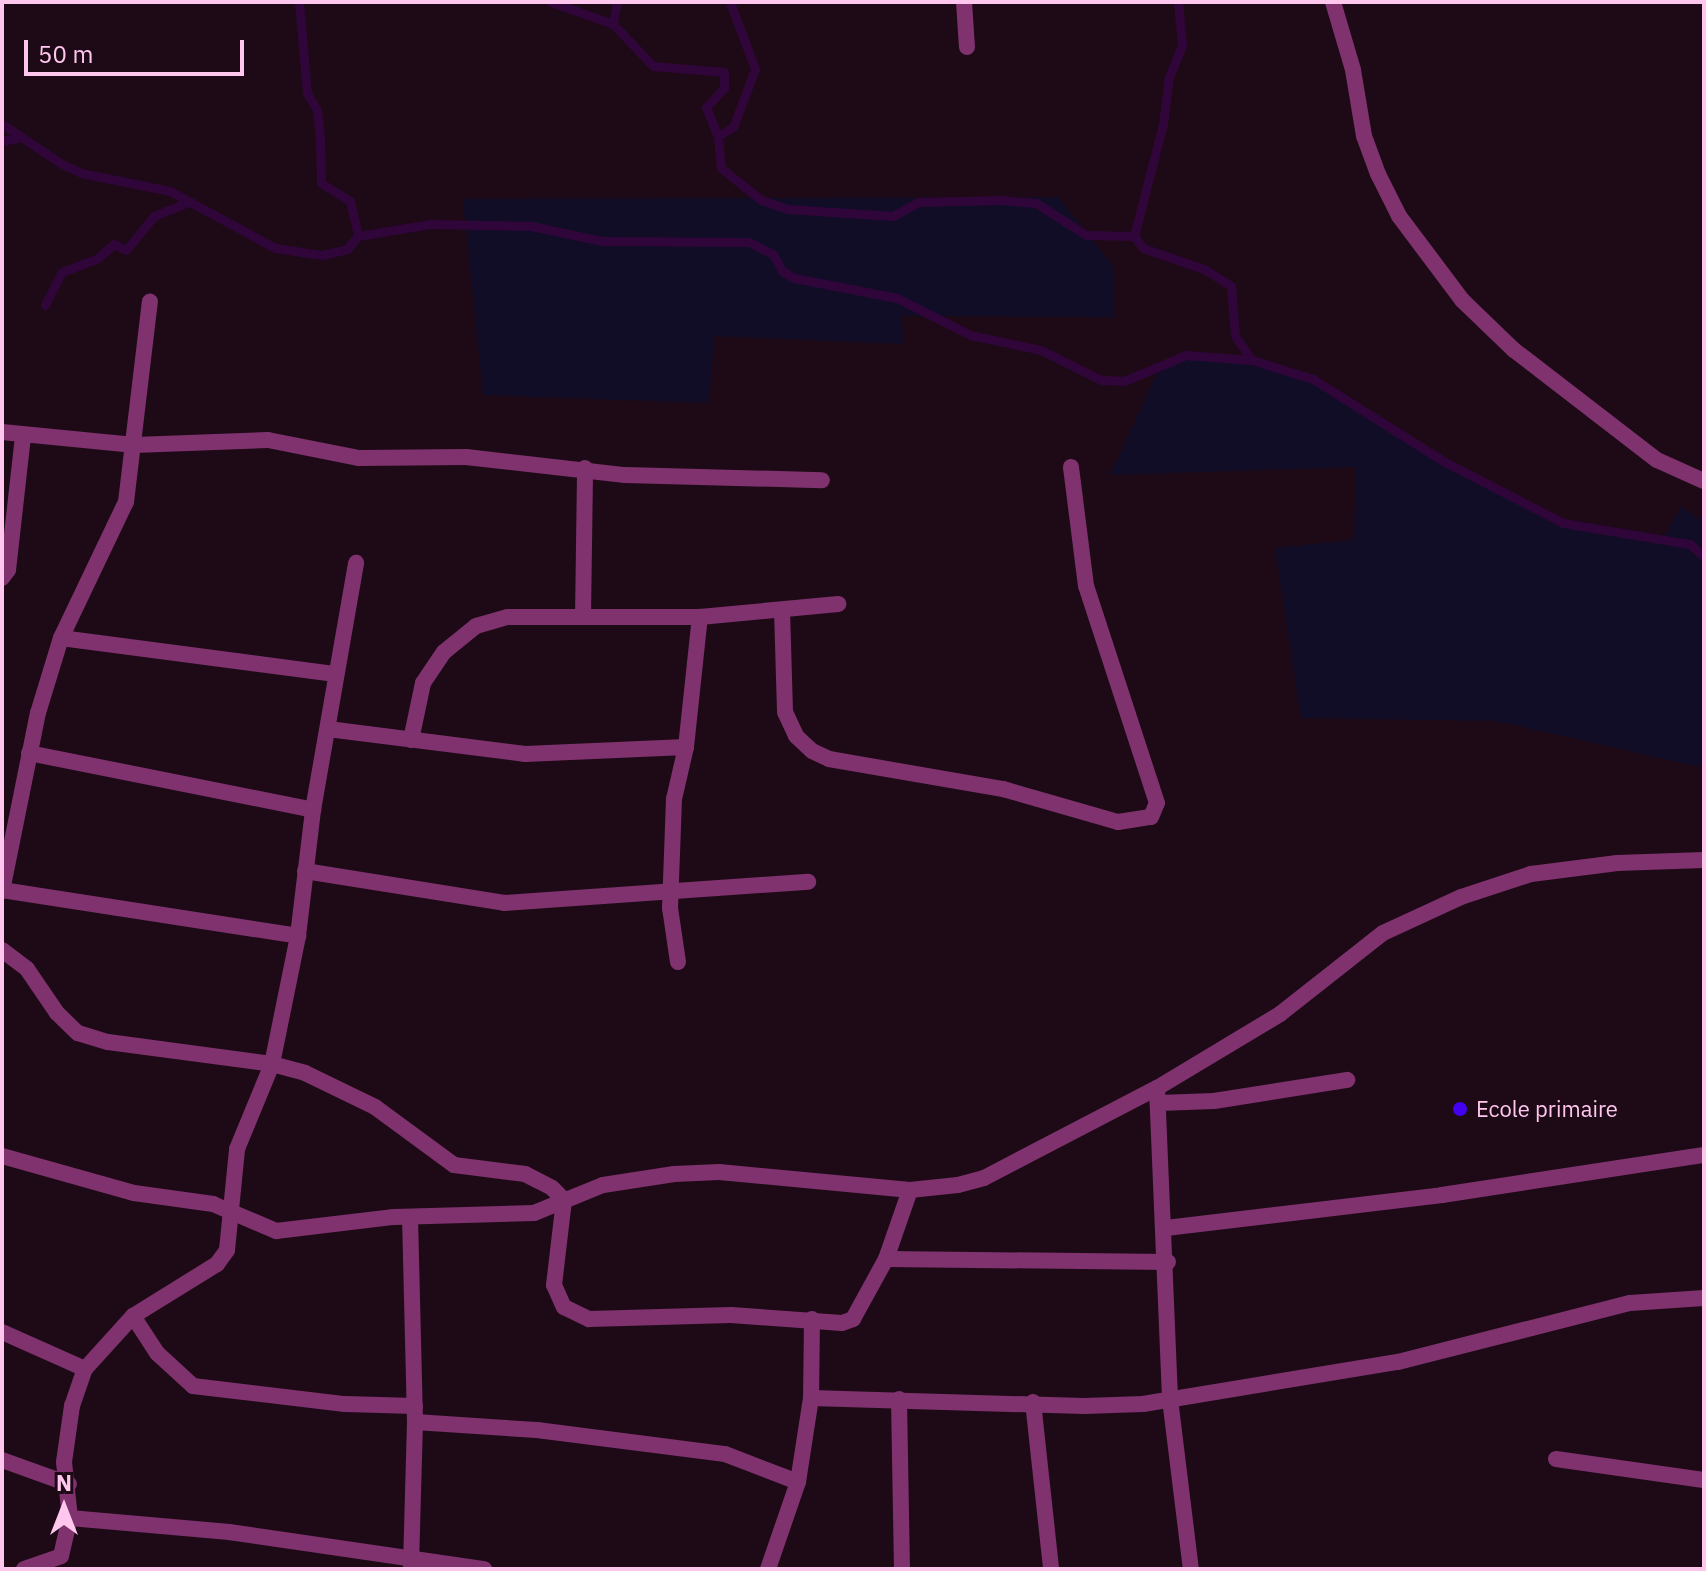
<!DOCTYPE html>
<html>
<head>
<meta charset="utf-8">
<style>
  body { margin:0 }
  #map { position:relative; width:1706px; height:1571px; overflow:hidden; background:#1d0a16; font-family:"IBM Plex Sans",sans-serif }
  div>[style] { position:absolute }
  .green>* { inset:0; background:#110d27 }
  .stream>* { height:9px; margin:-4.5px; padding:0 4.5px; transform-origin:4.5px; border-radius:4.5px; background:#30063a }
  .street>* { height:16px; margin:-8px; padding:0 8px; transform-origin:8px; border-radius:8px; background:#7f326e }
  .dots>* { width:22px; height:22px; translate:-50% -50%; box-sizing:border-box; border:4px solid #1d0a16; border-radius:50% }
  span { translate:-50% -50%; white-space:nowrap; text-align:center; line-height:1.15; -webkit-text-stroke:8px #1d0a16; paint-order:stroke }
  .poi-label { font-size:22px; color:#ffc6ee }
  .left { translate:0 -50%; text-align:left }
  .frame { position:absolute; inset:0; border:4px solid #ffc6ee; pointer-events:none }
  .north { position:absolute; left:24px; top:1467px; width:80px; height:80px; -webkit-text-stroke:6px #1d0a16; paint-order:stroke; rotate:0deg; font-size:22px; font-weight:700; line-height:32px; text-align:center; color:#ffc6ee }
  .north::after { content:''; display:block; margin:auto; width:28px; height:36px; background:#ffc6ee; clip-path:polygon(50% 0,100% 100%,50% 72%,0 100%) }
  .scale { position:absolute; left:24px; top:40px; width:220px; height:36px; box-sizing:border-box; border:4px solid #ffc6ee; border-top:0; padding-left:10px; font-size:24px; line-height:28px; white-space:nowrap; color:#ffc6ee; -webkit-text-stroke:6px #1d0a16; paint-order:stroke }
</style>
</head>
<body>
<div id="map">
  <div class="green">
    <i style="clip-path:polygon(1058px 197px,1114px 267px,1113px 317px,902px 316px,903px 344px,714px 336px,709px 403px,483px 395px,463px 199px)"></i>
    <i style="clip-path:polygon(1207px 354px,1252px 360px,1313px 379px,1445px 462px,1563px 523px,1663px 540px,1680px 507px,1704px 521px,1704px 768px,1496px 721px,1301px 718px,1275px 548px,1354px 540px,1356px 467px,1110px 475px,1160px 367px,1186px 355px)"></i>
  </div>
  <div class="stream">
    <i style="left:299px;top:2px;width:91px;rotate:85deg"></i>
    <i style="left:307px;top:93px;width:20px;rotate:60deg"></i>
    <i style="left:317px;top:110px;width:30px;rotate:84deg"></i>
    <i style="left:320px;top:140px;width:43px;rotate:88.7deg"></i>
    <i style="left:321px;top:183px;width:34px;rotate:32deg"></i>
    <i style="left:350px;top:201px;width:36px;rotate:77deg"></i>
    <i style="left:551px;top:2px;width:66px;rotate:19.5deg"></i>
    <i style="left:613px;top:24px;width:58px;rotate:46.4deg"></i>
    <i style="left:653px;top:66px;width:71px;rotate:4.8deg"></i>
    <i style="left:724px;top:72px;width:16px;rotate:90deg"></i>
    <i style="left:724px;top:88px;width:26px;rotate:133deg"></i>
    <i style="left:706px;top:107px;width:31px;rotate:68deg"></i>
    <i style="left:718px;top:136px;width:32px;rotate:85deg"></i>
    <i style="left:721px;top:168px;width:51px;rotate:38.7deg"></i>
    <i style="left:761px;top:200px;width:28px;rotate:19deg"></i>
    <i style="left:787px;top:209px;width:106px;rotate:3.8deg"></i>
    <i style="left:893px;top:216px;width:29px;rotate:-29deg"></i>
    <i style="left:918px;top:202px;width:83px;rotate:-1.4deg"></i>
    <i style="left:1001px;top:200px;width:35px;rotate:5deg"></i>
    <i style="left:1036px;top:203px;width:59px;rotate:32.6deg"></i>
    <i style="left:1086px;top:235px;width:48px;rotate:1.2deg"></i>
    <i style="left:1178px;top:2px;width:43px;rotate:84.7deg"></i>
    <i style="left:1182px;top:45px;width:35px;rotate:112deg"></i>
    <i style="left:1169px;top:77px;width:47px;rotate:97.3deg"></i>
    <i style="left:1163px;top:124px;width:116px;rotate:104.5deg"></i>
    <i style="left:1134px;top:236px;width:15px;rotate:53deg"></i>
    <i style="left:1143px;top:248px;width:67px;rotate:19.2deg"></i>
    <i style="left:1206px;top:270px;width:30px;rotate:33deg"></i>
    <i style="left:1231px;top:286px;width:50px;rotate:85.4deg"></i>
    <i style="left:1235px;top:336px;width:29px;rotate:55deg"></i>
    <i style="left:613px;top:24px;width:22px;rotate:-80deg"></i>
    <i style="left:2px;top:124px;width:70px;rotate:33.9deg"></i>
    <i style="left:60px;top:163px;width:23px;rotate:25deg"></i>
    <i style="left:81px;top:173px;width:91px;rotate:11.4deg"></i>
    <i style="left:170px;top:191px;width:119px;rotate:28.5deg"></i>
    <i style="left:275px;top:248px;width:48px;rotate:8.5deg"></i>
    <i style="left:322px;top:255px;width:26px;rotate:-13deg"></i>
    <i style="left:347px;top:249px;width:17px;rotate:-50deg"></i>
    <i style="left:358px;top:236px;width:73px;rotate:-9.5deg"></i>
    <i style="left:430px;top:224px;width:101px;rotate:1.1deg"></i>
    <i style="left:531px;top:226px;width:73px;rotate:11.9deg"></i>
    <i style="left:602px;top:241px;width:147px;rotate:0.4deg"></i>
    <i style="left:749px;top:242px;width:27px;rotate:27deg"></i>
    <i style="left:773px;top:254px;width:19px;rotate:62deg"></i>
    <i style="left:782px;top:271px;width:14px;rotate:30deg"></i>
    <i style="left:794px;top:278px;width:105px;rotate:11deg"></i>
    <i style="left:897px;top:298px;width:82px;rotate:26.9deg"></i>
    <i style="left:970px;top:335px;width:73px;rotate:11.9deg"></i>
    <i style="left:1041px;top:350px;width:67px;rotate:26.6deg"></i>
    <i style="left:1101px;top:380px;width:23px;rotate:2deg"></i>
    <i style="left:1124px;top:381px;width:67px;rotate:-22.8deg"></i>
    <i style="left:1186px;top:355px;width:66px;rotate:4.3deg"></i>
    <i style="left:1252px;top:360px;width:64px;rotate:17.3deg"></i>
    <i style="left:1313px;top:379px;width:156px;rotate:32.2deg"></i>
    <i style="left:1445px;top:462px;width:133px;rotate:27.3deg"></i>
    <i style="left:1563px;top:523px;width:129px;rotate:9.4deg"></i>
    <i style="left:1690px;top:544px;width:19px;rotate:43deg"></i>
    <i style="left:718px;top:136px;width:17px;rotate:-31deg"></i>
    <i style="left:733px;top:127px;width:62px;rotate:-69.2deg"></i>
    <i style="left:755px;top:69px;width:72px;rotate:-110.5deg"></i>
    <i style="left:2px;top:141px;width:20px;rotate:-11deg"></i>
    <i style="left:45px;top:305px;width:37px;rotate:-63deg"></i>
    <i style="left:62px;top:272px;width:39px;rotate:-21deg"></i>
    <i style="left:98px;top:258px;width:21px;rotate:-41deg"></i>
    <i style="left:114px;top:244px;width:13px;rotate:27deg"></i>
    <i style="left:126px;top:250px;width:44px;rotate:-50.5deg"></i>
    <i style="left:154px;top:216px;width:35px;rotate:-22deg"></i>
  </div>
  <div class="street">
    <i style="left:964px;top:2px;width:45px;rotate:86.2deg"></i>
    <i style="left:1333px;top:2px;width:71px;rotate:73.6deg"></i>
    <i style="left:1353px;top:70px;width:67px;rotate:80.5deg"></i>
    <i style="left:1364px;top:136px;width:40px;rotate:69.8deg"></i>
    <i style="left:1378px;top:174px;width:47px;rotate:63.4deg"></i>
    <i style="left:1399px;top:216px;width:105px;rotate:53.1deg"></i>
    <i style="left:1462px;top:300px;width:72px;rotate:43.9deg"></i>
    <i style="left:1514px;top:350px;width:180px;rotate:37.6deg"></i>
    <i style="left:1657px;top:460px;width:51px;rotate:24.1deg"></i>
    <i style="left:2px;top:432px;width:133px;rotate:5.6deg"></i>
    <i style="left:134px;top:445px;width:134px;rotate:-2.1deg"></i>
    <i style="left:268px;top:440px;width:93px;rotate:11.2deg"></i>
    <i style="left:359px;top:458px;width:107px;rotate:-0.5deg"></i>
    <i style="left:466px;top:457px;width:160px;rotate:6.5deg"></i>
    <i style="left:625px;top:475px;width:197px;rotate:1.5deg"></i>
    <i style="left:2px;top:578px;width:10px;rotate:-53deg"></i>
    <i style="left:8px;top:570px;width:134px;rotate:-83.6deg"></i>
    <i style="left:782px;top:610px;width:102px;rotate:88.3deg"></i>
    <i style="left:785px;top:712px;width:26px;rotate:65deg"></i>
    <i style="left:796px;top:736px;width:22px;rotate:43deg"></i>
    <i style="left:812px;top:751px;width:19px;rotate:25deg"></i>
    <i style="left:829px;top:759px;width:177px;rotate:9.8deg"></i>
    <i style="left:1003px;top:789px;width:120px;rotate:16deg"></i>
    <i style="left:1118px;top:822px;width:33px;rotate:-9deg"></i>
    <i style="left:1151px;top:817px;width:15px;rotate:-67deg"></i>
    <i style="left:1157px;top:803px;width:228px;rotate:-108.1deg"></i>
    <i style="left:1086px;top:586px;width:120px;rotate:-97.2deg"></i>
    <i style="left:583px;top:617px;width:149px;rotate:-89.2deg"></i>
    <i style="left:61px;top:638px;width:277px;rotate:7.5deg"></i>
    <i style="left:328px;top:729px;width:199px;rotate:7.2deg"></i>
    <i style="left:525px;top:754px;width:161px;rotate:-2.5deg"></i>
    <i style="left:411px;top:740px;width:58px;rotate:-78.1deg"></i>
    <i style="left:423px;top:683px;width:37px;rotate:-56deg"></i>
    <i style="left:444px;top:652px;width:41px;rotate:-39.1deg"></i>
    <i style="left:476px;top:626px;width:33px;rotate:-16deg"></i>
    <i style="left:508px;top:617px;width:192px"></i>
    <i style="left:29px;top:753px;width:290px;rotate:11.3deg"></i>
    <i style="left:305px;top:871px;width:202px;rotate:9.1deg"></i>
    <i style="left:504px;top:903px;width:305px;rotate:-4deg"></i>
    <i style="left:2px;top:890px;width:300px;rotate:8.8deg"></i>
    <i style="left:2px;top:891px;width:182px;rotate:-78.6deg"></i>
    <i style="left:38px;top:713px;width:78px;rotate:-73deg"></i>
    <i style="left:61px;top:638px;width:151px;rotate:-64.5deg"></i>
    <i style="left:126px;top:502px;width:202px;rotate:-83.2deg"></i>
    <i style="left:2px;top:950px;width:31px;rotate:37deg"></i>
    <i style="left:27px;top:969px;width:53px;rotate:55.7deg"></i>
    <i style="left:57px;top:1013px;width:29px;rotate:44deg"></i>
    <i style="left:78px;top:1033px;width:31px;rotate:17deg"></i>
    <i style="left:108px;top:1042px;width:165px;rotate:7.6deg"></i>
    <i style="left:272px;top:1064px;width:131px;rotate:-78.5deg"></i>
    <i style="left:298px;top:936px;width:127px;rotate:-83.2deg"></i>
    <i style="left:313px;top:810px;width:251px;rotate:-80.1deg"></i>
    <i style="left:678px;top:962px;width:55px;rotate:-98.4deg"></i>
    <i style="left:670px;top:908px;width:109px;rotate:-87.9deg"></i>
    <i style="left:674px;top:799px;width:53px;rotate:-77deg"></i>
    <i style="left:686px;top:747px;width:131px;rotate:-83.9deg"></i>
    <i style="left:700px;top:617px;width:139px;rotate:-5.4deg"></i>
    <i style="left:1157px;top:1088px;width:311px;rotate:87.6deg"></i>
    <i style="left:1170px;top:1399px;width:171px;rotate:83deg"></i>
    <i style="left:1159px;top:1103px;width:55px;rotate:-2.1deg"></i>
    <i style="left:1214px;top:1101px;width:135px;rotate:-9deg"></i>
    <i style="left:2px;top:1156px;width:137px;rotate:15.7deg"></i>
    <i style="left:134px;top:1193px;width:80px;rotate:7.9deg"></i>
    <i style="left:213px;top:1204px;width:69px;rotate:23.2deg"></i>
    <i style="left:276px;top:1231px;width:119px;rotate:-6.8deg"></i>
    <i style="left:394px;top:1217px;width:140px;rotate:-1.6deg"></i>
    <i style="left:534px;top:1213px;width:74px;rotate:-22.1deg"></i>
    <i style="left:603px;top:1185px;width:72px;rotate:-8.8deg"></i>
    <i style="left:674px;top:1174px;width:45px;rotate:-2.5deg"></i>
    <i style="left:719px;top:1172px;width:192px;rotate:5.4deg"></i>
    <i style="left:910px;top:1190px;width:48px;rotate:-5.9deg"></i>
    <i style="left:958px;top:1185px;width:27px;rotate:-15deg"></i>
    <i style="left:984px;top:1178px;width:195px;rotate:-27.5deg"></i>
    <i style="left:1157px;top:1088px;width:144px;rotate:-31deg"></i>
    <i style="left:1280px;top:1014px;width:131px;rotate:-38.2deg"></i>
    <i style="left:1383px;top:933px;width:86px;rotate:-24.8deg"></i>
    <i style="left:1461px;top:897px;width:74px;rotate:-18.2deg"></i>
    <i style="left:1531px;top:874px;width:87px;rotate:-7.3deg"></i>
    <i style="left:1617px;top:863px;width:87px;rotate:-2deg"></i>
    <i style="left:410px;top:1217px;width:205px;rotate:88.6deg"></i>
    <i style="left:415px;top:1422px;width:146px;rotate:91.6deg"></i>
    <i style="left:1166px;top:1228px;width:278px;rotate:-6.8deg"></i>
    <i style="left:1442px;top:1195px;width:265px;rotate:-8.7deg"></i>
    <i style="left:886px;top:1259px;width:282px;rotate:0.6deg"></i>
    <i style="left:133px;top:1316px;width:44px;rotate:57deg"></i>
    <i style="left:157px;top:1353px;width:49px;rotate:42.5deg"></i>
    <i style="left:193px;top:1386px;width:153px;rotate:6.8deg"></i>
    <i style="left:345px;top:1404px;width:70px;rotate:1.6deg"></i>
    <i style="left:812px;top:1319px;width:79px;rotate:90.7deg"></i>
    <i style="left:811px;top:1398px;width:273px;rotate:1.7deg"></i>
    <i style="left:1084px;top:1406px;width:59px;rotate:-1.9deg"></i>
    <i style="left:1143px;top:1404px;width:258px;rotate:-9.4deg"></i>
    <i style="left:1398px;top:1362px;width:239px;rotate:-14.3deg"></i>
    <i style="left:1630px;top:1303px;width:74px;rotate:-3.9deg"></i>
    <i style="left:2px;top:1332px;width:91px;rotate:24deg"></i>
    <i style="left:899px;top:1399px;width:170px;rotate:89deg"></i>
    <i style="left:1033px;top:1402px;width:168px;rotate:83.8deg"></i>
    <i style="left:415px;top:1422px;width:122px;rotate:3.8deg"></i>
    <i style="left:537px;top:1430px;width:190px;rotate:7.3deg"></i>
    <i style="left:725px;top:1454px;width:78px;rotate:21deg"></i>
    <i style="left:1556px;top:1459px;width:149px;rotate:8.1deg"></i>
    <i style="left:2px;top:1460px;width:71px;rotate:19.7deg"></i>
    <i style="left:70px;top:1518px;width:160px;rotate:5deg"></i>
    <i style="left:229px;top:1532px;width:258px;rotate:8.3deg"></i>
    <i style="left:24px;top:1569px;width:39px;rotate:-19deg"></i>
    <i style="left:61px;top:1556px;width:39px;rotate:-77deg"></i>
    <i style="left:70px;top:1518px;width:56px;rotate:-96.1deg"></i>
    <i style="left:64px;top:1462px;width:57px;rotate:-81.9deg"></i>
    <i style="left:72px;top:1406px;width:39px;rotate:-71deg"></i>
    <i style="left:85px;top:1369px;width:72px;rotate:-47.8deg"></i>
    <i style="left:133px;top:1316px;width:99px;rotate:-31.8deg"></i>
    <i style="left:217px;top:1264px;width:17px;rotate:-54deg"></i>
    <i style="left:227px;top:1250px;width:101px;rotate:-84.3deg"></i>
    <i style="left:237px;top:1149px;width:92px;rotate:-67.6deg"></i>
    <i style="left:272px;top:1064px;width:34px;rotate:15deg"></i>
    <i style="left:305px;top:1073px;width:78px;rotate:25.9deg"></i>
    <i style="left:375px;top:1107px;width:98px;rotate:36.3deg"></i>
    <i style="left:454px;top:1165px;width:72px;rotate:7.2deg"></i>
    <i style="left:525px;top:1174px;width:30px;rotate:27deg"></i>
    <i style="left:552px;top:1188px;width:17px;rotate:45deg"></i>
    <i style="left:564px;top:1200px;width:86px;rotate:96.7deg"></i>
    <i style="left:554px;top:1285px;width:24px;rotate:66deg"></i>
    <i style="left:564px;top:1307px;width:28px;rotate:26deg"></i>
    <i style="left:589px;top:1319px;width:142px;rotate:-1.6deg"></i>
    <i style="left:731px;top:1315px;width:111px;rotate:4.1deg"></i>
    <i style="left:842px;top:1323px;width:12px;rotate:-20deg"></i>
    <i style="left:853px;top:1319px;width:68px;rotate:-61.2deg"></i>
    <i style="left:886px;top:1259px;width:73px;rotate:-70.8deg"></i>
    <i style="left:768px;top:1569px;width:92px;rotate:-71deg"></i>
    <i style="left:798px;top:1482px;width:85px;rotate:-81.2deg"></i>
  </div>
  <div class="dots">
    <i style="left:1460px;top:1109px;background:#4400f1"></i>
  </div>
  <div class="poi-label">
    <span class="left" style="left:1476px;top:1109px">Ecole primaire</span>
  </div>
  <div class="frame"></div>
  <div class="north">N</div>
  <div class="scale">50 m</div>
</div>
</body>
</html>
